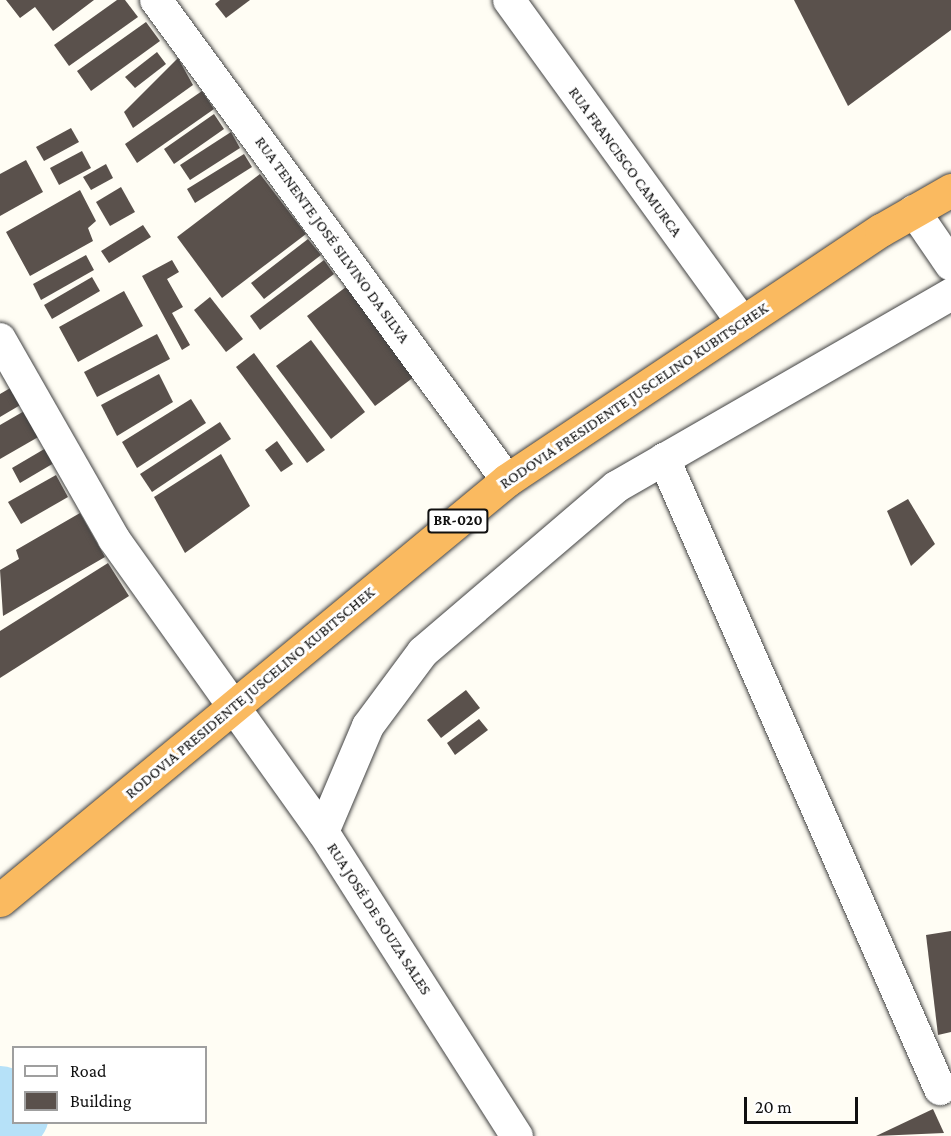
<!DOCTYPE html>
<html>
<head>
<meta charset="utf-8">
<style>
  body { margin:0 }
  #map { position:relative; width:951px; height:1136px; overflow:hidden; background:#fffdf4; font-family:"Crimson Pro",serif }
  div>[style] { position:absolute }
  .river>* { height:69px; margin:-34.5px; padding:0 34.5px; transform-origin:34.5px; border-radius:34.5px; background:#b6e1f8 }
  .building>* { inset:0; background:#5a514c }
  .roads { filter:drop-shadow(0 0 2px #434343) drop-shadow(0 0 2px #434343) }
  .minor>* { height:32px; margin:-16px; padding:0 16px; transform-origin:16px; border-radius:16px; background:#fff }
  .trunk>* { height:33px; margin:-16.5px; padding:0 16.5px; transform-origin:16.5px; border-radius:16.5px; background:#faba60 }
  span { translate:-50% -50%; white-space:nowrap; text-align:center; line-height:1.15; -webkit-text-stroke:6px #fff; paint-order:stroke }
  .shield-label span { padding:2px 4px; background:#fff; border:2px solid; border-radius:4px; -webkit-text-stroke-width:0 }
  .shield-label { font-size:15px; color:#101010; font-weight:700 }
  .street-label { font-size:16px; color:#101010 }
  .legend { position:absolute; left:12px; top:1046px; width:195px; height:78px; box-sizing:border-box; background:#fff; border:2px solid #9f9f9f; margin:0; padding:8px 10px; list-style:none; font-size:18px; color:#101010 }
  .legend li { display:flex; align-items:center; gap:12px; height:30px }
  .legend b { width:30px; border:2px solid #9f9f9f }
  .scale { position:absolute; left:744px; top:1097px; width:114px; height:27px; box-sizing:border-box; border:3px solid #101010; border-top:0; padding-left:8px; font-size:18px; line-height:21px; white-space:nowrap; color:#101010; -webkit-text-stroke:4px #fff; paint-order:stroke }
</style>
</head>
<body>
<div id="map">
  <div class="river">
    <i style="left:0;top:1100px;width:20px;rotate:45deg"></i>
  </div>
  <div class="building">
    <i style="clip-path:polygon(6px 0,94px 0,53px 31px,35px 7px,20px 18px)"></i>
    <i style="clip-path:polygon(117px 0,125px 0,138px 17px,69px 66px,54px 45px)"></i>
    <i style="clip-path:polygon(220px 0,250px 0,226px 18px,215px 4px)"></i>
    <i style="clip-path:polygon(794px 0,951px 0,951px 30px,848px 106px)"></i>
    <i style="clip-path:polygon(146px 22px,160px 41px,91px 91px,77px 71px)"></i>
    <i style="clip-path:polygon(157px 52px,166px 64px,135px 88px,125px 77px)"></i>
    <i style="clip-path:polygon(178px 58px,193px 85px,133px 128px,124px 112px)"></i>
    <i style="clip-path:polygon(202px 91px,214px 109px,137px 163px,125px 144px)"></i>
    <i style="clip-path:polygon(214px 114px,224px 129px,174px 164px,164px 149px)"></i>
    <i style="clip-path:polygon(71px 128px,79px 142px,44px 161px,36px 147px)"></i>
    <i style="clip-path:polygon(231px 132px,240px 148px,190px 180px,180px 165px)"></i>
    <i style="clip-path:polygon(82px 151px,91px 168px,59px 185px,50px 168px)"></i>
    <i style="clip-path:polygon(244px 154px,252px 167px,195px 203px,187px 189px)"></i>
    <i style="clip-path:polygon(26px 160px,43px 192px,0 216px,0 174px)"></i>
    <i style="clip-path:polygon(106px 164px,113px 178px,91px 190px,83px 177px)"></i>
    <i style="clip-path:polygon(260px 174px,306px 234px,222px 298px,177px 237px)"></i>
    <i style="clip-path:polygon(121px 187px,135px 212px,110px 226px,96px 202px)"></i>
    <i style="clip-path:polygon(80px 190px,96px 221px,88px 228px,93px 241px,30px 276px,6px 232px)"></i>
    <i style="clip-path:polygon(143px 225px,151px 237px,109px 263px,101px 251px)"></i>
    <i style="clip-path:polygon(308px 239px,321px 255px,264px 299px,251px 283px)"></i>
    <i style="clip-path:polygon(86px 255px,94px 270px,41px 300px,33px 284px)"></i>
    <i style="clip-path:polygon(172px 260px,179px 272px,167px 279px,183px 307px,172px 313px,190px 345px,182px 350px,142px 276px)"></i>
    <i style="clip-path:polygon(324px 260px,334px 274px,260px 330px,250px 316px)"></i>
    <i style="clip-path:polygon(92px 277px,100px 291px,52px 319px,44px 305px)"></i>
    <i style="clip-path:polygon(346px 287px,414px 377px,375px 406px,307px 316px)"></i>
    <i style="clip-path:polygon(124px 291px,143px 326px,78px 362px,59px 327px)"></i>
    <i style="clip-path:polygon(210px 297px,243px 339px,226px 352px,194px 310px)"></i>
    <i style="clip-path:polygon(157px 334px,170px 359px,97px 397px,84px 372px)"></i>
    <i style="clip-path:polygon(311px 340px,365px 412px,331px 439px,276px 366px)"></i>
    <i style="clip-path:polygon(254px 353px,325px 450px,307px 463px,236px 367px)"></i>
    <i style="clip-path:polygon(159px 374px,173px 402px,117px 436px,101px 405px)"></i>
    <i style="clip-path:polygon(12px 387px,22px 404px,0 417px,0 394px)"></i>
    <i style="clip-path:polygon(191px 399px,206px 423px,137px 468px,122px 442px)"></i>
    <i style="clip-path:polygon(26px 410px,40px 436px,0 459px,0 425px)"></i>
    <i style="clip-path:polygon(220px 422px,231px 439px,152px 492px,140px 474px)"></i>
    <i style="clip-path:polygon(277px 441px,293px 464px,281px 472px,265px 450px)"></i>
    <i style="clip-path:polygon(46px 448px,54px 463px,20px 483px,12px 468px)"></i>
    <i style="clip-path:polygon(221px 454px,250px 506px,185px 553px,154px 497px)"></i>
    <i style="clip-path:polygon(56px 475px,68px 497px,21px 524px,8px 502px)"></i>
    <i style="clip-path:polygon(908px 499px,935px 544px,911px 566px,887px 511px)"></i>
    <i style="clip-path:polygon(80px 513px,105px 557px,3px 616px,0 570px,19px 559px,16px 550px)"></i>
    <i style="clip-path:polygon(108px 563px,129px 596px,0 678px,0 631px)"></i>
    <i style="clip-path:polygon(466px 690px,480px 708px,441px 738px,427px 720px)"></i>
    <i style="clip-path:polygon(479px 719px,488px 730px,455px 755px,447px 743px)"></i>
    <i style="clip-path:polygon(951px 931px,951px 1032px,938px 1035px,926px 935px)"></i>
    <i style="clip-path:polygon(933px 1109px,944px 1133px,876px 1136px)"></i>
  </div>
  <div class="roads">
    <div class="minor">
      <i style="left:156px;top:0;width:595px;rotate:53.82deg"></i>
      <i style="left:509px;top:0;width:399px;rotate:54.1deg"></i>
      <i style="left:914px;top:211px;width:65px;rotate:55.6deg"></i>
      <i style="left:0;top:339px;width:230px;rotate:60.3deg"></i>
      <i style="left:114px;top:539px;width:360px;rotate:54.5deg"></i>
      <i style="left:323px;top:832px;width:361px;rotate:57.5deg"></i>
      <i style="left:664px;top:459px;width:688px;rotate:66.34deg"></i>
      <i style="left:323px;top:832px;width:115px;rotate:-67deg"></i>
      <i style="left:368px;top:726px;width:92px;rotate:-53.4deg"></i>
      <i style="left:423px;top:652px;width:254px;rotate:-40.5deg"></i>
      <i style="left:616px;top:487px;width:387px;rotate:-29.9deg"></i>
    </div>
    <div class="trunk">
      <i style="left:0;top:900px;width:658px;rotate:-39.64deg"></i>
      <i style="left:507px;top:480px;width:450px;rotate:-33.8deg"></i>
      <i style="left:881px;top:230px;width:81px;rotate:-29.7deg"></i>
    </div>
  </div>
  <div class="shield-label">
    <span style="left:458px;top:521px">BR-020</span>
  </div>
  <div class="street-label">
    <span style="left:625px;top:162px;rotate:54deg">RUA FRANCISCO CAMURCA</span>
    <span style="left:332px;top:240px;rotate:54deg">RUA TENENTE JOSÉ SILVINO DA SILVA</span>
    <span style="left:634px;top:396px;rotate:-34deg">RODOVIA PRESIDENTE JUSCELINO KUBITSCHEK</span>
    <span style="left:250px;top:693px;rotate:-40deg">RODOVIA PRESIDENTE JUSCELINO KUBITSCHEK</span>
    <span style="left:379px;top:919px;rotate:57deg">RUA JOSÉ DE SOUZA SALES</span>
  </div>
  <ul class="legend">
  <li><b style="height:8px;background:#fff"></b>Road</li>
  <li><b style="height:16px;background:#5a514c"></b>Building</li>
  </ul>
  <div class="scale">20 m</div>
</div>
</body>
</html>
